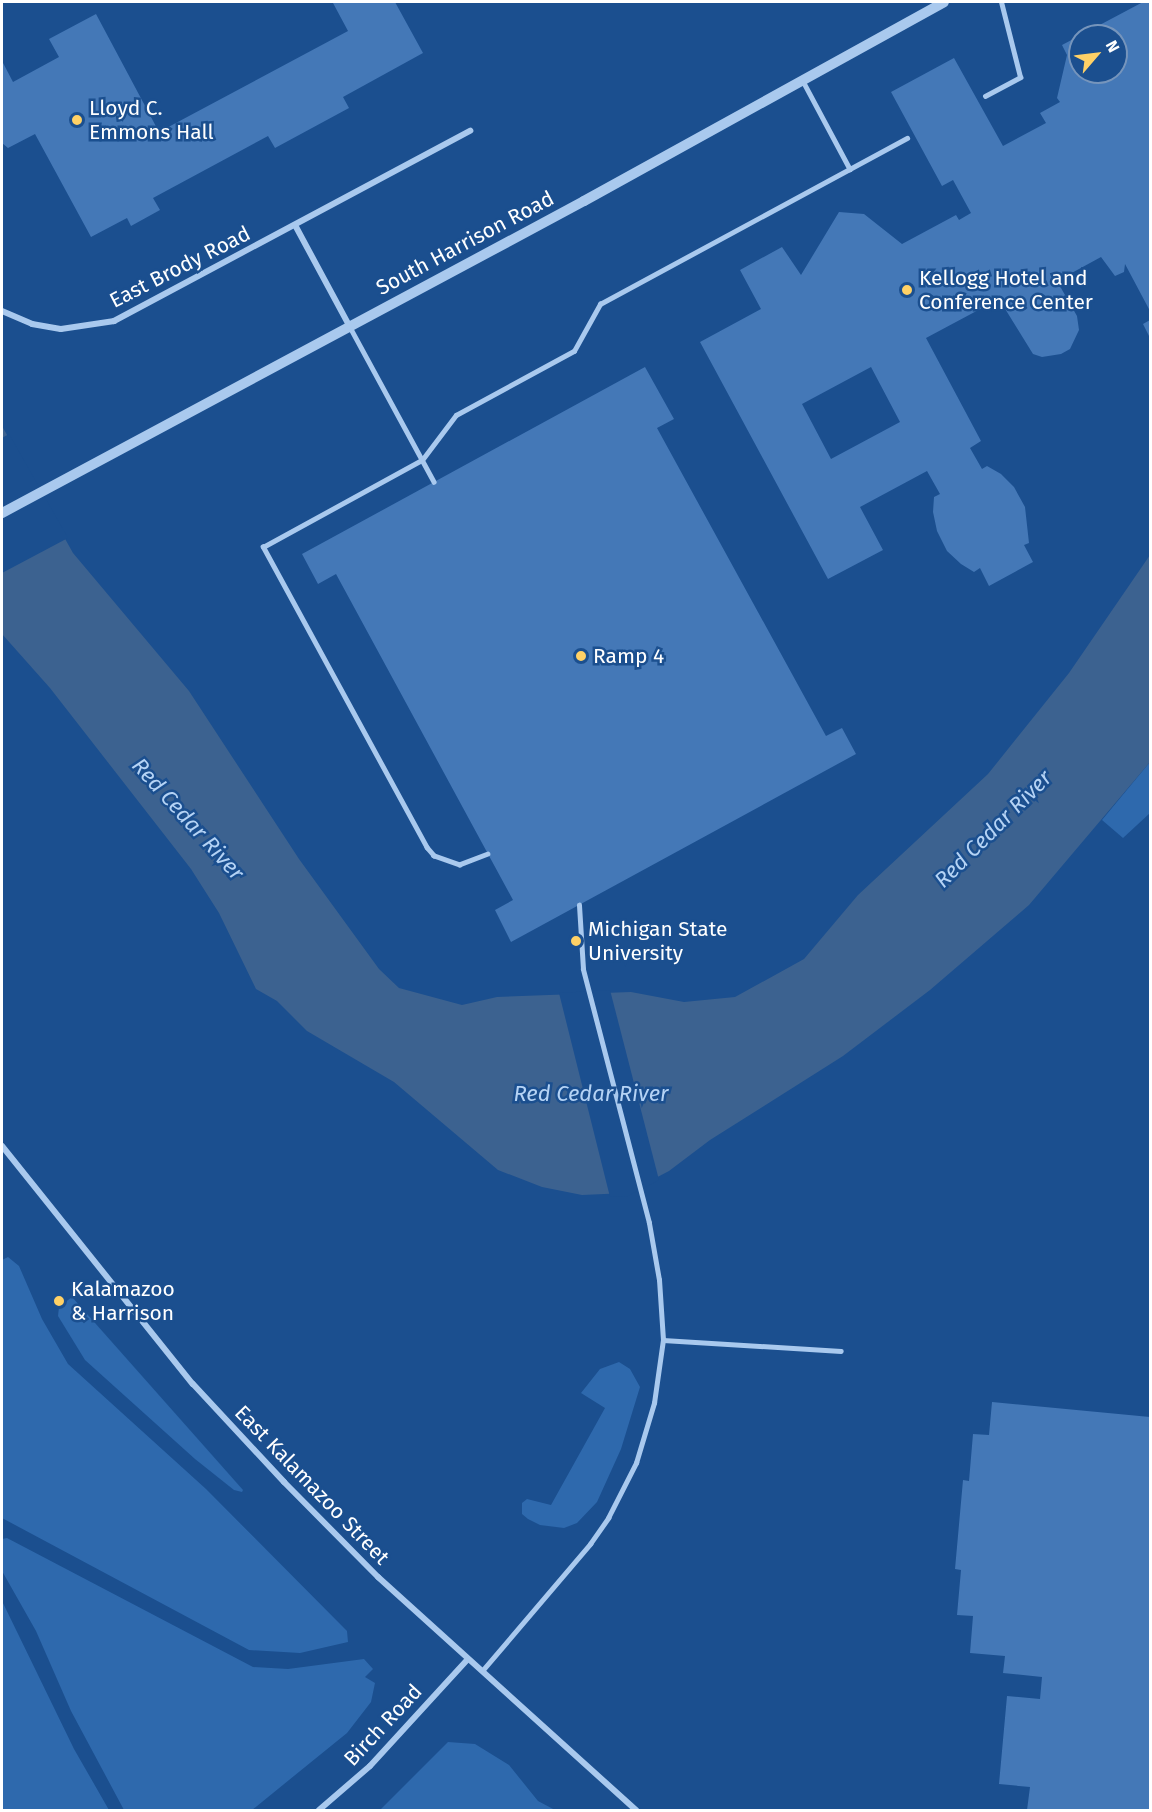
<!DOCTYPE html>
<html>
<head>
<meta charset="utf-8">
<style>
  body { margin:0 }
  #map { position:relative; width:1152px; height:1812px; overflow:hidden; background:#1b4f8f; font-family:"Fira Sans",sans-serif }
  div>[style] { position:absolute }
  .green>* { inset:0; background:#2e69ad }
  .water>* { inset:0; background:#3c6290 }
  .pier>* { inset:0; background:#1b4f8f }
  .building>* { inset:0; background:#4478b7 }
  .service>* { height:4.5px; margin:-2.25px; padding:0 2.25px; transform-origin:2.25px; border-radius:2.25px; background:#a9c9ee }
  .minor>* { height:6px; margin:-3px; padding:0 3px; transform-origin:3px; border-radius:3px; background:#a9c9ee }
  .tertiary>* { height:10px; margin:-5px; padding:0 5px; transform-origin:5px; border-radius:5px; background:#a9c9ee }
  .dots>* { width:16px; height:16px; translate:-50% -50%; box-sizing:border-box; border:3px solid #1b4f8f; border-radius:50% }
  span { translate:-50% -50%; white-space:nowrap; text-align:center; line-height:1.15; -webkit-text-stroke:5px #1b4f8f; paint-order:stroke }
  .poi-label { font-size:21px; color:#fff }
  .left { translate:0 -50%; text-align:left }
  .street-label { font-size:21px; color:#fff }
  .water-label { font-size:22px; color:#b5d3f5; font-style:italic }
  .frame { position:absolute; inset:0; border:3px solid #fff; pointer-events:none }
  .north { position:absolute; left:1068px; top:24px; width:60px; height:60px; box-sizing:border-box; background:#1b4f8f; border:2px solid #7695bc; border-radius:50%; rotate:62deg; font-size:16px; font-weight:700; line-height:24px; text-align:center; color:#fff }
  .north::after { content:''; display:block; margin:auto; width:21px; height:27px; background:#ffd166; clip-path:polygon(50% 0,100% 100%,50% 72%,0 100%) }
</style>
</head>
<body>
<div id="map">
  <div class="green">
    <i style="clip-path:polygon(1150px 762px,1150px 813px,1123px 838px,1102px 820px)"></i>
    <i style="clip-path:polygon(8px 1257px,19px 1266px,42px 1319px,68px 1364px,206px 1489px,347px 1631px,348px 1642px,300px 1653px,249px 1650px,2px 1518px,2px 1260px)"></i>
    <i style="clip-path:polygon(72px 1297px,243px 1490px,242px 1492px,234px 1490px,195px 1459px,85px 1360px,58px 1316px,59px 1307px)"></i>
    <i style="clip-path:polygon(619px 1362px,630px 1369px,640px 1387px,621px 1449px,597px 1502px,577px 1523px,564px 1528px,540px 1525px,528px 1519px,522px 1514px,522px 1503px,527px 1499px,551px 1505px,605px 1408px,581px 1393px,600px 1369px)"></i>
    <i style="clip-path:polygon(7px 1538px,253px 1667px,288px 1669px,364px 1659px,373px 1669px,365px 1677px,375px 1683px,371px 1702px,347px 1733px,252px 1810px,124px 1810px,71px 1711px,36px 1631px,2px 1571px,2px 1539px)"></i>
    <i style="clip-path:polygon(2px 1601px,74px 1749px,109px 1810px,2px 1810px)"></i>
    <i style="clip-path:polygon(448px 1742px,475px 1744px,509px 1765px,538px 1801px,555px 1810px,380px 1810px)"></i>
  </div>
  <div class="water">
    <i style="clip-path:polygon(2px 426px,73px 553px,189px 691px,299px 859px,379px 969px,399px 988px,462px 1005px,497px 997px,631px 992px,684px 1002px,735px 997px,804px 959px,858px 895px,988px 774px,1069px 673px,1150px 555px,1150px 762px,1029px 905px,930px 990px,843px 1056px,710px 1140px,669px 1171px,627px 1193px,582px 1195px,542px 1187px,498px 1170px,394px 1082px,307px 1031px,277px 1001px,256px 989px,219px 913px,191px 869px,50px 688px,2px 634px)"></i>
  </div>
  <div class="pier">
    <i style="clip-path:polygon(9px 434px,68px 538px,2px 573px,2px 438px)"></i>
    <i style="clip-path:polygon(610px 990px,659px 1180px,628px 1196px,610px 1197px,559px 993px)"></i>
  </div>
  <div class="building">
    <i style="clip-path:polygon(328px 2px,395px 2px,423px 53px,343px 97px,349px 108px,275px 148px,268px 136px,153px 198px,160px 210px,131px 226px,127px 218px,91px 237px,35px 134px,8px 148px,2px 143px,2px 61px,13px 82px,59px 57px,49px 39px,96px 14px,159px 132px,348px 31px,333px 3px)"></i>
    <i style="clip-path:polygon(evenodd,1143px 2px,1150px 2px,1150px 311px,1125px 264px,1124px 272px,1115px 276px,1101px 257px,1057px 281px,1077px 316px,1079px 330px,1070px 349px,1061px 354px,1042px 357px,1033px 354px,999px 299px,926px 338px,981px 441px,970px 448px,982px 469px,987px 466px,1001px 474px,1014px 487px,1025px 507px,1029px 543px,1024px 545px,1033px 562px,989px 586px,980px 568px,974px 572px,961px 564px,947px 551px,937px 531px,933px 512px,934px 497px,940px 494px,927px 471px,860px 507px,883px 550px,828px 579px,700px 342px,761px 309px,740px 270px,782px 247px,801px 275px,839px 212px,864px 214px,902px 244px,956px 215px,959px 220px,971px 213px,953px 180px,942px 186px,891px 92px,954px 58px,1003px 146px,1046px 123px,1040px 113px,1060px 102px,1057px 98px,1067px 55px,1062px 45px,1143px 2px,1080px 36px,1116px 36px,1116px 72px,1080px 72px,1080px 36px,1143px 2px,871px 367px,900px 422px,831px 459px,802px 404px,871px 367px)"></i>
    <i style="clip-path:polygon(1150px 320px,1150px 338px,1143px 324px)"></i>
    <i style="clip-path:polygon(645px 367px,674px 419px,657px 428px,826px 736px,842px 728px,856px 754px,511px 942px,495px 910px,513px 900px,336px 574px,318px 584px,302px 554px)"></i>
    <i style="clip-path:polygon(992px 1402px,1150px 1417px,1150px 1810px,1027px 1810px,1030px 1787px,999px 1784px,1007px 1696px,1040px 1699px,1042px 1677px,1003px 1673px,1005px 1656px,970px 1653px,973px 1616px,957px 1615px,961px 1570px,955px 1569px,963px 1480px,969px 1481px,973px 1434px,989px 1435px)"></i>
  </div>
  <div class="service">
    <i style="left:803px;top:81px;width:100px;rotate:61.9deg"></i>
    <i style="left:985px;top:96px;width:40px;rotate:-28deg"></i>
    <i style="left:1020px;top:77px;width:77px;rotate:-104.2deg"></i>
    <i style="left:350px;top:327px;width:176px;rotate:61.5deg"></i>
    <i style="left:488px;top:854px;width:30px;rotate:159deg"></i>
    <i style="left:460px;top:865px;width:28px;rotate:-161deg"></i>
    <i style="left:434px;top:856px;width:11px;rotate:-131deg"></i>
    <i style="left:427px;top:848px;width:343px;rotate:-118.6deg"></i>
    <i style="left:263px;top:547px;width:181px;rotate:-28.7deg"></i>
    <i style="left:422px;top:460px;width:56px;rotate:-52.9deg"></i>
    <i style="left:456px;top:415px;width:134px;rotate:-28.5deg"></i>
    <i style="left:574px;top:351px;width:54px;rotate:-61deg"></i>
    <i style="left:600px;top:304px;width:349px;rotate:-28.4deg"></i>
    <i style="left:663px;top:1340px;width:178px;rotate:3.5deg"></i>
    <i style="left:482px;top:1671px;width:167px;rotate:-49.6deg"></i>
    <i style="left:590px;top:1544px;width:32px;rotate:-55deg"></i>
    <i style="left:608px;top:1518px;width:62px;rotate:-63deg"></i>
    <i style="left:636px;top:1463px;width:63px;rotate:-73.3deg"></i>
    <i style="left:654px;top:1403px;width:64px;rotate:-81.9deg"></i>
    <i style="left:663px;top:1340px;width:60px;rotate:-93.8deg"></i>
    <i style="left:659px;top:1280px;width:58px;rotate:-100deg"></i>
    <i style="left:649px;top:1223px;width:262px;rotate:-104.6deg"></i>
    <i style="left:583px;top:969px;width:64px;rotate:-93.6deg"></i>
  </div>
  <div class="minor">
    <i style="left:295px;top:225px;width:116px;rotate:61.7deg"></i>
    <i style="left:2px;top:311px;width:33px;rotate:23deg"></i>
    <i style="left:32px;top:324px;width:29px;rotate:10deg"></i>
    <i style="left:61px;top:329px;width:54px;rotate:-8.6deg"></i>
    <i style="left:114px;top:321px;width:404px;rotate:-28.1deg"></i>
    <i style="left:2px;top:1146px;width:305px;rotate:51.3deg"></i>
    <i style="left:193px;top:1384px;width:134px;rotate:47.1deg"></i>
    <i style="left:284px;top:1482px;width:134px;rotate:45.3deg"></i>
    <i style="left:378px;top:1577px;width:348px;rotate:42.1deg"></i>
    <i style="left:319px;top:1810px;width:67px;rotate:-40.8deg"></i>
    <i style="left:370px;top:1766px;width:145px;rotate:-47.5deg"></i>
  </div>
  <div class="tertiary">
    <i style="left:2px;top:513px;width:660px;rotate:-28.19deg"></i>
    <i style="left:584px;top:201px;width:411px;rotate:-28.9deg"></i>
  </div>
  <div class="dots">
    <i style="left:77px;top:120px;background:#ffd166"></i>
    <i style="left:907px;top:290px;background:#ffd166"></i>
    <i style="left:581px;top:656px;background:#ffd166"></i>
    <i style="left:576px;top:941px;background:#ffd166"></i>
    <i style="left:59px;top:1301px;background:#ffd166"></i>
  </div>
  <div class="poi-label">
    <span class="left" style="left:89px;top:120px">Lloyd C.<br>Emmons Hall</span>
    <span class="left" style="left:919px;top:290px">Kellogg Hotel and<br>Conference Center</span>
    <span class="left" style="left:593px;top:656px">Ramp 4</span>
    <span class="left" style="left:588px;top:941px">Michigan State<br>University</span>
    <span class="left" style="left:71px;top:1301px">Kalamazoo<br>&amp; Harrison</span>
  </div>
  <div class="street-label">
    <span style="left:465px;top:243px;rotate:-28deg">South Harrison Road</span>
    <span style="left:180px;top:267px;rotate:-27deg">East Brody Road</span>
    <span style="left:312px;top:1485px;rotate:46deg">East Kalamazoo Street</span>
    <span style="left:383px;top:1725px;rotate:-47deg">Birch Road</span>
  </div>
  <div class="water-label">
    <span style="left:188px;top:819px;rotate:48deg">Red Cedar River</span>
    <span style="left:993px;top:829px;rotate:-45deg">Red Cedar River</span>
    <span style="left:591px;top:1094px">Red Cedar River</span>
  </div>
  <div class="frame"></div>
  <div class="north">N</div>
</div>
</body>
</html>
